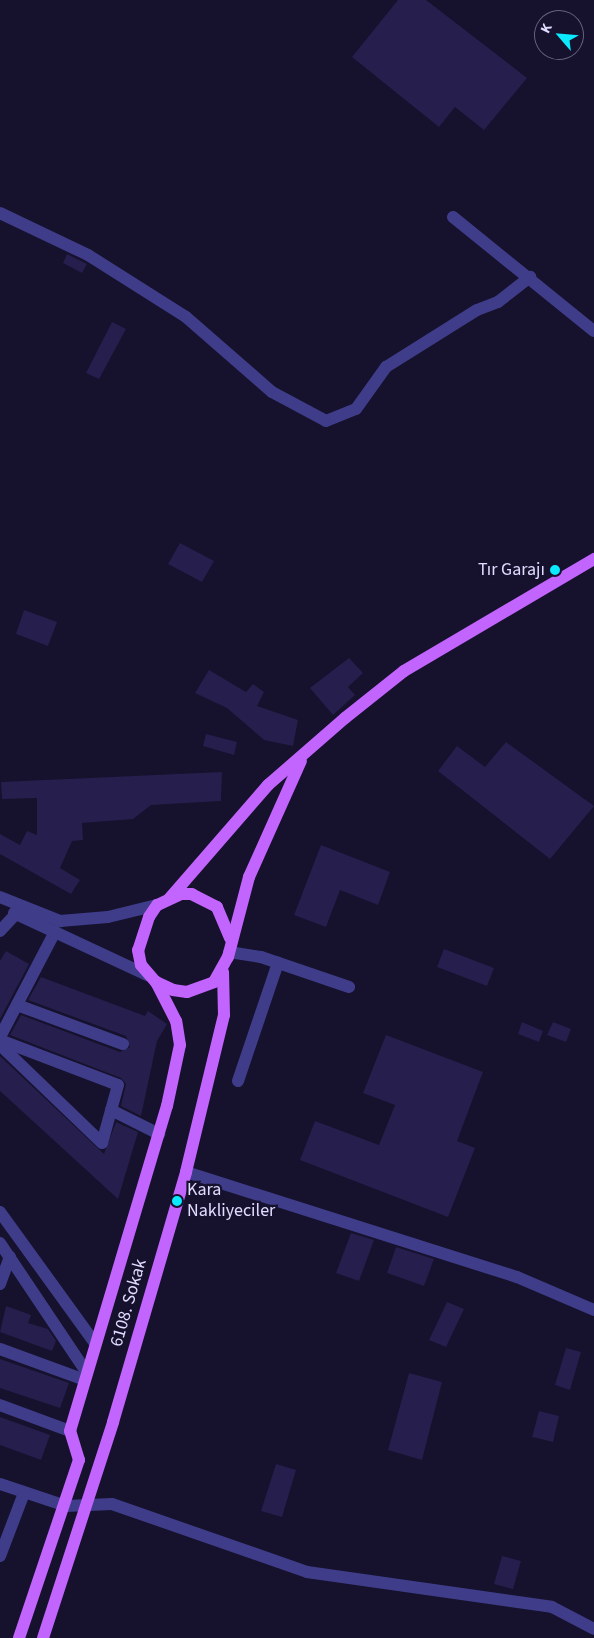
<!DOCTYPE html>
<html>
<head>
<meta charset="utf-8">
<style>
  body { margin:0 }
  #map { position:relative; width:594px; height:1638px; overflow:hidden; background:#16112c; font-family:"Source Sans 3",sans-serif }
  div>[style] { position:absolute }
  .building>* { inset:0; background:#261e4d }
  .minor>* { height:12px; margin:-6px; padding:0 6px; transform-origin:6px; border-radius:6px; background:#3f3d8a }
  .major>* { height:12px; margin:-6px; padding:0 6px; transform-origin:6px; border-radius:6px; background:#c264fe }
  .dots>* { width:14px; height:14px; translate:-50% -50%; box-sizing:border-box; border:2px solid #16112c; border-radius:50% }
  span { translate:-50% -50%; white-space:nowrap; text-align:center; line-height:1.15; -webkit-text-stroke:4.5px #16112c; paint-order:stroke }
  .poi-label { font-size:18px; color:#e0dcff }
  .right { translate:-100% -50%; text-align:right }
  .left { translate:0 -50%; text-align:left }
  .street-label { font-size:18px; color:#e0dcff }
  .north { position:absolute; left:534px; top:10px; width:50px; height:50px; box-sizing:border-box; background:#16112c; border:1px solid #676280; border-radius:50%; rotate:297deg; font-size:14px; font-weight:700; line-height:20px; text-align:center; color:#e0dcff }
  .north::after { content:''; display:block; margin:auto; width:18px; height:22px; background:#0ae9fd; clip-path:polygon(50% 0,100% 100%,50% 72%,0 100%) }
</style>
</head>
<body>
<div id="map">
  <div class="building">
    <i style="clip-path:polygon(398px 0,426px 0,527px 78px,484px 130px,455px 107px,439px 127px,352px 57px)"></i>
    <i style="clip-path:polygon(67px 254px,87px 264px,82px 273px,63px 263px)"></i>
    <i style="clip-path:polygon(112px 322px,126px 329px,99px 379px,86px 373px)"></i>
    <i style="clip-path:polygon(180px 543px,214px 561px,202px 582px,168px 564px)"></i>
    <i style="clip-path:polygon(24px 610px,57px 622px,48px 646px,16px 634px)"></i>
    <i style="clip-path:polygon(349px 658px,363px 673px,348px 687px,355px 695px,333px 715px,310px 688px)"></i>
    <i style="clip-path:polygon(209px 670px,246px 692px,253px 684px,264px 692px,257px 706px,298px 720px,293px 746px,264px 740px,227px 708px,195px 693px)"></i>
    <i style="clip-path:polygon(206px 734px,237px 742px,234px 755px,203px 746px)"></i>
    <i style="clip-path:polygon(506px 742px,594px 806px,550px 859px,438px 771px,457px 746px,485px 767px)"></i>
    <i style="clip-path:polygon(222px 772px,221px 801px,151px 805px,133px 819px,82px 823px,83px 840px,72px 841px,60px 868px,80px 880px,71px 894px,0 854px,0 834px,20px 845px,27px 831px,37px 835px,37px 798px,2px 799px,1px 782px)"></i>
    <i style="clip-path:polygon(321px 845px,390px 872px,378px 905px,340px 890px,326px 927px,294px 915px)"></i>
    <i style="clip-path:polygon(444px 949px,494px 968px,487px 986px,437px 967px)"></i>
    <i style="clip-path:polygon(6px 951px,29px 964px,0 1019px,0 961px)"></i>
    <i style="clip-path:polygon(41px 977px,145px 1016px,148px 1011px,167px 1024px,157px 1041px,141px 1116px,121px 1106px,126px 1084px,121px 1078px,10px 1035px,21px 1015px,120px 1052px,130px 1047px,126px 1036px,28px 1000px)"></i>
    <i style="clip-path:polygon(522px 1022px,543px 1031px,539px 1042px,518px 1034px)"></i>
    <i style="clip-path:polygon(553px 1022px,571px 1029px,566px 1042px,547px 1035px)"></i>
    <i style="clip-path:polygon(386px 1035px,483px 1072px,457px 1141px,475px 1148px,448px 1217px,300px 1160px,315px 1121px,379px 1145px,395px 1105px,363px 1093px)"></i>
    <i style="clip-path:polygon(0 1056px,104px 1154px,116px 1122px,138px 1132px,118px 1199px,0 1091px)"></i>
    <i style="clip-path:polygon(351px 1233px,374px 1240px,359px 1281px,336px 1273px)"></i>
    <i style="clip-path:polygon(396px 1247px,434px 1259px,424px 1286px,387px 1273px)"></i>
    <i style="clip-path:polygon(447px 1302px,464px 1309px,446px 1347px,429px 1340px)"></i>
    <i style="clip-path:polygon(6px 1306px,31px 1315px,28px 1323px,48px 1329px,56px 1341px,52px 1351px,0 1332px)"></i>
    <i style="clip-path:polygon(566px 1348px,581px 1352px,570px 1390px,555px 1385px)"></i>
    <i style="clip-path:polygon(0 1359px,69px 1383px,60px 1408px,0 1388px)"></i>
    <i style="clip-path:polygon(409px 1373px,442px 1382px,422px 1460px,388px 1450px)"></i>
    <i style="clip-path:polygon(539px 1411px,559px 1416px,553px 1442px,532px 1437px)"></i>
    <i style="clip-path:polygon(0 1417px,50px 1435px,41px 1460px,0 1445px)"></i>
    <i style="clip-path:polygon(276px 1464px,296px 1470px,282px 1517px,261px 1511px)"></i>
    <i style="clip-path:polygon(502px 1556px,521px 1561px,513px 1589px,494px 1584px)"></i>
  </div>
  <div class="minor">
    <i style="left:0;top:213px;width:98px;rotate:25.5deg"></i>
    <i style="left:88px;top:255px;width:116px;rotate:32.3deg"></i>
    <i style="left:186px;top:317px;width:114px;rotate:41.1deg"></i>
    <i style="left:272px;top:392px;width:61px;rotate:28.2deg"></i>
    <i style="left:326px;top:421px;width:32px;rotate:-22deg"></i>
    <i style="left:356px;top:409px;width:52px;rotate:-54.5deg"></i>
    <i style="left:386px;top:367px;width:107px;rotate:-32.1deg"></i>
    <i style="left:477px;top:310px;width:22px;rotate:-21deg"></i>
    <i style="left:498px;top:302px;width:41px;rotate:-38deg"></i>
    <i style="left:453px;top:217px;width:181px;rotate:39deg"></i>
    <i style="left:0;top:897px;width:65px;rotate:21.8deg"></i>
    <i style="left:60px;top:921px;width:48px;rotate:-4.8deg"></i>
    <i style="left:108px;top:917px;width:50px;rotate:-13.8deg"></i>
    <i style="left:14px;top:913px;width:147px;rotate:25deg"></i>
    <i style="left:0;top:931px;width:23px;rotate:-47deg"></i>
    <i style="left:229px;top:952px;width:32px;rotate:9deg"></i>
    <i style="left:261px;top:957px;width:93px;rotate:18.8deg"></i>
    <i style="left:17px;top:1005px;width:113px;rotate:20.2deg"></i>
    <i style="left:0;top:1037px;width:119px;rotate:-62.4deg"></i>
    <i style="left:0;top:1040px;width:126px;rotate:20.9deg"></i>
    <i style="left:118px;top:1085px;width:60px;rotate:105.4deg"></i>
    <i style="left:102px;top:1143px;width:141px;rotate:-136.1deg"></i>
    <i style="left:238px;top:1081px;width:125px;rotate:-71.3deg"></i>
    <i style="left:111px;top:1110px;width:54px;rotate:26.6deg"></i>
    <i style="left:186px;top:1172px;width:347px;rotate:17.6deg"></i>
    <i style="left:517px;top:1277px;width:84px;rotate:23.2deg"></i>
    <i style="left:0;top:1212px;width:162px;rotate:54.1deg"></i>
    <i style="left:0;top:1243px;width:156px;rotate:56.2deg"></i>
    <i style="left:0;top:1284px;width:29px;rotate:-70deg"></i>
    <i style="left:0;top:1349px;width:90px;rotate:20deg"></i>
    <i style="left:0;top:1405px;width:75px;rotate:20.4deg"></i>
    <i style="left:0;top:1484px;width:70px;rotate:18.4deg"></i>
    <i style="left:66px;top:1506px;width:46px;rotate:-2.5deg"></i>
    <i style="left:112px;top:1504px;width:207px;rotate:19.2deg"></i>
    <i style="left:307px;top:1572px;width:247px;rotate:8.1deg"></i>
    <i style="left:552px;top:1607px;width:47px;rotate:27.6deg"></i>
    <i style="left:0;top:1556px;width:67px;rotate:-69.1deg"></i>
  </div>
  <div class="major">
    <i style="left:169px;top:899px;width:151px;rotate:-49deg"></i>
    <i style="left:268px;top:785px;width:102px;rotate:-41deg"></i>
    <i style="left:345px;top:718px;width:75px;rotate:-38.5deg"></i>
    <i style="left:404px;top:671px;width:221px;rotate:-30.5deg"></i>
    <i style="left:230px;top:938px;width:34px;rotate:-113deg"></i>
    <i style="left:217px;top:907px;width:28px;rotate:-153deg"></i>
    <i style="left:192px;top:894px;width:11px;rotate:180deg"></i>
    <i style="left:181px;top:894px;width:26px;rotate:155deg"></i>
    <i style="left:157px;top:905px;width:14px;rotate:124deg"></i>
    <i style="left:149px;top:917px;width:35px;rotate:108deg"></i>
    <i style="left:138px;top:950px;width:15px;rotate:79deg"></i>
    <i style="left:141px;top:965px;width:23px;rotate:49deg"></i>
    <i style="left:156px;top:982px;width:19px;rotate:25deg"></i>
    <i style="left:173px;top:990px;width:14px;rotate:8deg"></i>
    <i style="left:187px;top:992px;width:29px;rotate:-20deg"></i>
    <i style="left:214px;top:982px;width:29px;rotate:-61deg"></i>
    <i style="left:228px;top:957px;width:83px;rotate:-75.3deg"></i>
    <i style="left:249px;top:877px;width:127px;rotate:-65.9deg"></i>
    <i style="left:19px;top:1638px;width:188px;rotate:-71.4deg"></i>
    <i style="left:79px;top:1460px;width:30px;rotate:-107deg"></i>
    <i style="left:70px;top:1431px;width:339px;rotate:-73.4deg"></i>
    <i style="left:167px;top:1106px;width:62px;rotate:-78deg"></i>
    <i style="left:180px;top:1045px;width:24px;rotate:-99deg"></i>
    <i style="left:176px;top:1021px;width:44px;rotate:-117.1deg"></i>
    <i style="left:43px;top:1638px;width:227px;rotate:-72deg"></i>
    <i style="left:113px;top:1422px;width:260px;rotate:-73.7deg"></i>
    <i style="left:186px;top:1172px;width:162px;rotate:-76.4deg"></i>
    <i style="left:224px;top:1015px;width:43px;rotate:-91.3deg"></i>
  </div>
  <div class="dots">
    <i style="left:555px;top:570px;background:#0ae9fd"></i>
    <i style="left:177px;top:1201px;background:#0ae9fd"></i>
  </div>
  <div class="poi-label">
    <span class="right" style="left:545px;top:570px">Tır Garajı</span>
    <span class="left" style="left:187px;top:1201px">Kara<br>Nakliyeciler</span>
  </div>
  <div class="street-label">
    <span style="left:129px;top:1303px;rotate:-74deg">6108. Sokak</span>
  </div>
  <div class="north">K</div>
</div>
</body>
</html>
